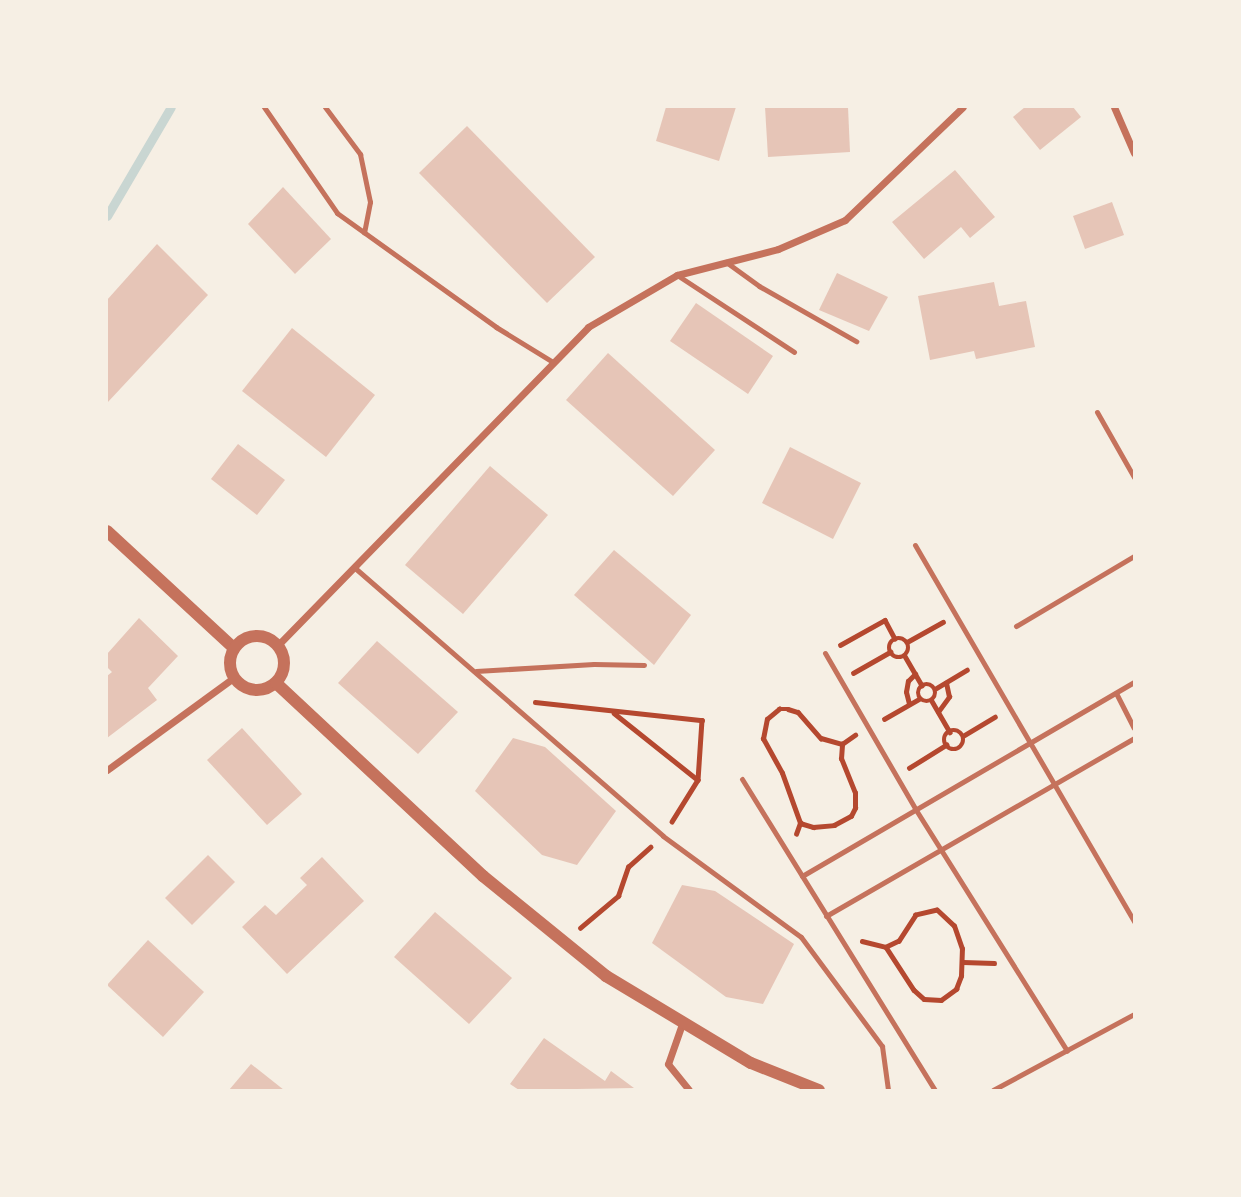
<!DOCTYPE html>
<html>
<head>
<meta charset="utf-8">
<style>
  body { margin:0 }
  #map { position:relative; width:1241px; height:1197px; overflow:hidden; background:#f6efe4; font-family:Jost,sans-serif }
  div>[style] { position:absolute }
  .stream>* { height:9px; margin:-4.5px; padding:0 4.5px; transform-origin:4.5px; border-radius:4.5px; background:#c9d6d2 }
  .building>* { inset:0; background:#e6c5b7 }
  .path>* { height:4.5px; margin:-2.25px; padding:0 2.25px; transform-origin:2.25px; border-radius:2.25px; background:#b5482f }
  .path>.ring { margin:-2.25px; padding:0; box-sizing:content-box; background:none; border:4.5px solid #b5482f; border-radius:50% }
  .service>* { height:5px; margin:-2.5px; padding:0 2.5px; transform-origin:2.5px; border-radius:2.5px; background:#c5725c }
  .minor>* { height:7px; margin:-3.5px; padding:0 3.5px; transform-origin:3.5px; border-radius:3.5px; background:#c5725c }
  .tertiary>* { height:12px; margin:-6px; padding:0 6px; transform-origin:6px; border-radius:6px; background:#c5725c }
  .tertiary>.ring { margin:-6px; padding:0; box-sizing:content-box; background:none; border:12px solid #c5725c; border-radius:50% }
  span { translate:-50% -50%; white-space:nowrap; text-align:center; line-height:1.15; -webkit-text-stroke:7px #f6efe4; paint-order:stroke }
  .frame { position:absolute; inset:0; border:108px solid #f6efe4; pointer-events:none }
</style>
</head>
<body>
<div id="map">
  <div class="stream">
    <i style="left:107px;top:216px;width:126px;rotate:-59.6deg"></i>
  </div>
  <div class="building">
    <i style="clip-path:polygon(666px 107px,736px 107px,719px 161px,656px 141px)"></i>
    <i style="clip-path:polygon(765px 107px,848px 107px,850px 152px,768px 157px)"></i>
    <i style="clip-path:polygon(1025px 107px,1073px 107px,1081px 117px,1040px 150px,1013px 117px)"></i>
    <i style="clip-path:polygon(467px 126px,595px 257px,547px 303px,419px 173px)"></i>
    <i style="clip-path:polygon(955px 170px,995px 217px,970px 238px,961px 227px,924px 259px,892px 222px)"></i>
    <i style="clip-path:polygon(283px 187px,331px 239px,295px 274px,248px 224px)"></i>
    <i style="clip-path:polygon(1112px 202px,1124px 235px,1085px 249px,1073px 216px)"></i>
    <i style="clip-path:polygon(157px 244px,208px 295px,107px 403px,107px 300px)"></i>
    <i style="clip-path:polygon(837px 273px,888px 297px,869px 331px,819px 310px)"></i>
    <i style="clip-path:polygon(994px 282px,999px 306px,1026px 301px,1035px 347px,976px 359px,974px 351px,930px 360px,918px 296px)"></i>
    <i style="clip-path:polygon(696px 303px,773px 356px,748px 394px,670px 341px)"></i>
    <i style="clip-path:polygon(292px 328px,375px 395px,326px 457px,242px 391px)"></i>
    <i style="clip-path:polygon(608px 353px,715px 450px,673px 496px,566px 400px)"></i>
    <i style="clip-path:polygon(238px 444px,285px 480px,257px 515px,211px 479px)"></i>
    <i style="clip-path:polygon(790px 447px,861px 483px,833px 539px,762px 503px)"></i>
    <i style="clip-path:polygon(490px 466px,548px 515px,463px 614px,405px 565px)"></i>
    <i style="clip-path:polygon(614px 550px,691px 615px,654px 665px,574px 595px)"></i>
    <i style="clip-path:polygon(139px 618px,178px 656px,148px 688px,157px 700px,107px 738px,107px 676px,112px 672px,107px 667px,107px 654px)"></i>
    <i style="clip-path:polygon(377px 641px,458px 712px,418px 754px,338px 683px)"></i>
    <i style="clip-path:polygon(242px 728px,302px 794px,267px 825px,207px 760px)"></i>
    <i style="clip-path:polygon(513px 738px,545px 747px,616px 811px,577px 865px,542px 855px,475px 791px)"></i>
    <i style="clip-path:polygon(208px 855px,235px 882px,192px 925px,165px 898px)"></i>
    <i style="clip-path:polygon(322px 857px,364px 901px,287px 974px,242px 927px,265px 905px,276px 915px,307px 885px,300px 878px)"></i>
    <i style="clip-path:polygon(682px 885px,715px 891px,794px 944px,763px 1004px,726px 997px,652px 943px)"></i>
    <i style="clip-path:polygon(435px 912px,512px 978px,469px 1024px,394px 957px)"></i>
    <i style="clip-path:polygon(148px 940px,204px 992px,163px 1037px,107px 985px)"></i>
    <i style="clip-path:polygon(544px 1038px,605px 1081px,611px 1071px,634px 1088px,519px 1090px,510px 1084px)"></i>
    <i style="clip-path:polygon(251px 1064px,284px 1090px,229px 1090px)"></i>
  </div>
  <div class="path">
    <i class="ring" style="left:889px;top:638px;width:15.5px;height:15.5px"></i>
    <i style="left:907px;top:642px;width:41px;rotate:-29.1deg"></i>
    <i style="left:840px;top:645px;width:51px;rotate:-29.1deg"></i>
    <i style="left:885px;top:620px;width:21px;rotate:62deg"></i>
    <i style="left:905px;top:656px;width:34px;rotate:60deg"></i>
    <i style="left:853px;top:673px;width:43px;rotate:-29.6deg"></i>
    <i class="ring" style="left:918px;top:684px;width:13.5px;height:13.5px"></i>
    <i style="left:935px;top:689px;width:37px;rotate:-31deg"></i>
    <i style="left:932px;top:701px;width:36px;rotate:60deg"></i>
    <i style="left:535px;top:702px;width:168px;rotate:6.2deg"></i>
    <i style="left:702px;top:720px;width:60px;rotate:93.8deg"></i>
    <i style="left:698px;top:780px;width:49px;rotate:121.8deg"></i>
    <i style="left:909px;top:704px;width:12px;rotate:-104deg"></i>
    <i style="left:906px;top:692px;width:11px;rotate:-80deg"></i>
    <i style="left:908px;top:681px;width:10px;rotate:-45deg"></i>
    <i style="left:938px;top:712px;width:19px;rotate:-54deg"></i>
    <i style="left:949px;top:697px;width:14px;rotate:-102deg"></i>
    <i style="left:614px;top:713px;width:107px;rotate:38.6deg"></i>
    <i style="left:884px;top:719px;width:40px;rotate:-29.7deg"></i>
    <i class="ring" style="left:944px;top:730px;width:15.5px;height:15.5px"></i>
    <i style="left:963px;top:736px;width:37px;rotate:-31deg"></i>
    <i style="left:909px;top:768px;width:44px;rotate:-31.9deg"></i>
    <i style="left:800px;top:823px;width:14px;rotate:17deg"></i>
    <i style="left:813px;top:827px;width:21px;rotate:-5deg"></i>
    <i style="left:834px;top:825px;width:19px;rotate:-28deg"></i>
    <i style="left:851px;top:816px;width:9px;rotate:-63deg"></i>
    <i style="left:855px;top:808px;width:15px;rotate:-90deg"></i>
    <i style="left:855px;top:793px;width:37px;rotate:-112deg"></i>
    <i style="left:841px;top:759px;width:15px;rotate:-86deg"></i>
    <i style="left:796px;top:834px;width:12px;rotate:-70deg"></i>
    <i style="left:800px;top:823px;width:53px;rotate:-109.8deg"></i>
    <i style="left:782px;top:773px;width:39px;rotate:-119deg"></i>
    <i style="left:763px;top:739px;width:20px;rotate:-79deg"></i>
    <i style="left:767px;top:719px;width:16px;rotate:-40deg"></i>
    <i style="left:779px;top:709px;width:9px"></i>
    <i style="left:788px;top:709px;width:10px;rotate:17deg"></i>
    <i style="left:798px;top:712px;width:35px;rotate:49deg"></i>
    <i style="left:821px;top:738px;width:22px;rotate:16deg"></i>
    <i style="left:842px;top:744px;width:16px;rotate:-35deg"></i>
    <i style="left:580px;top:928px;width:50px;rotate:-40.1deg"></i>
    <i style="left:618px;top:896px;width:31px;rotate:-71deg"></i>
    <i style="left:628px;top:867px;width:30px;rotate:-42deg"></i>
    <i style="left:862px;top:941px;width:25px;rotate:14deg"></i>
    <i style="left:886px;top:947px;width:51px;rotate:56.9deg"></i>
    <i style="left:914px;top:990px;width:13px;rotate:42deg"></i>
    <i style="left:924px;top:999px;width:17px;rotate:3deg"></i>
    <i style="left:941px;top:1000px;width:19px;rotate:-36deg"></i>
    <i style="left:956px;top:989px;width:14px;rotate:-69deg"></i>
    <i style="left:961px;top:976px;width:27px;rotate:-88deg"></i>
    <i style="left:962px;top:949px;width:24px;rotate:-109deg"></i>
    <i style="left:954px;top:926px;width:23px;rotate:-137deg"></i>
    <i style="left:937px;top:910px;width:22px;rotate:167deg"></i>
    <i style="left:916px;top:915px;width:31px;rotate:123deg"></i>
    <i style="left:899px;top:941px;width:14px;rotate:155deg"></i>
    <i style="left:963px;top:962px;width:31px;rotate:2deg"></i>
  </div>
  <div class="service">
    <i style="left:264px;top:107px;width:129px;rotate:55.4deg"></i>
    <i style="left:337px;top:213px;width:196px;rotate:35.6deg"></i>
    <i style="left:496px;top:327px;width:67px;rotate:31.6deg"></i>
    <i style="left:325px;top:107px;width:59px;rotate:53.3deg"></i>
    <i style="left:360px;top:154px;width:49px;rotate:78.2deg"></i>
    <i style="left:370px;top:202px;width:31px;rotate:101deg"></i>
    <i style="left:726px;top:262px;width:41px;rotate:36deg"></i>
    <i style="left:759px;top:286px;width:112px;rotate:29.6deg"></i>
    <i style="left:677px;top:275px;width:140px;rotate:33.3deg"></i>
    <i style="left:1097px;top:412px;width:75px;rotate:60.4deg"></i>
    <i style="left:915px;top:545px;width:436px;rotate:59.8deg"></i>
    <i style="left:355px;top:568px;width:408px;rotate:41deg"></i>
    <i style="left:663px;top:836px;width:171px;rotate:36.2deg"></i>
    <i style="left:801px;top:937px;width:136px;rotate:53.4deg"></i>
    <i style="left:882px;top:1046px;width:44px;rotate:82.2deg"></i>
    <i style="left:1016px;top:626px;width:137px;rotate:-30.7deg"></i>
    <i style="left:825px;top:653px;width:181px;rotate:59.9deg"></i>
    <i style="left:916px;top:810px;width:284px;rotate:57.9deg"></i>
    <i style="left:476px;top:671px;width:118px;rotate:-3.4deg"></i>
    <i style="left:594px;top:664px;width:50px;rotate:1.1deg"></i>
    <i style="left:1116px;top:693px;width:39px;rotate:63deg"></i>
    <i style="left:742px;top:779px;width:366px;rotate:58.2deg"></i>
    <i style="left:802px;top:876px;width:385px;rotate:-30.3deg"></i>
    <i style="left:826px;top:916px;width:356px;rotate:-30deg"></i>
    <i style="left:993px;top:1090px;width:160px;rotate:-28.3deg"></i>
  </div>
  <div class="minor">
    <i style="left:1114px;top:107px;width:50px;rotate:66.5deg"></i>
    <i style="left:278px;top:645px;width:444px;rotate:-45.7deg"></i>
    <i style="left:588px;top:327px;width:103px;rotate:-30.3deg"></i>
    <i style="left:677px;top:275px;width:104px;rotate:-14.4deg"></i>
    <i style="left:778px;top:249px;width:73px;rotate:-23.4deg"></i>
    <i style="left:845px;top:220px;width:163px;rotate:-43.8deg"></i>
    <i style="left:107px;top:770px;width:156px;rotate:-36.1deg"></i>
    <i style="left:682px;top:1024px;width:42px;rotate:109.3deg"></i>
    <i style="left:668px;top:1064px;width:33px;rotate:51deg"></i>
  </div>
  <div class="tertiary">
    <i style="left:107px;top:531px;width:173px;rotate:42.7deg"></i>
    <i class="ring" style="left:230px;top:636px;width:42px;height:42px"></i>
    <i style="left:276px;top:683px;width:283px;rotate:43deg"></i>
    <i style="left:483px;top:876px;width:159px;rotate:39.1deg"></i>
    <i style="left:606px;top:976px;width:169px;rotate:31deg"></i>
    <i style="left:751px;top:1063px;width:73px;rotate:21.7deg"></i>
  </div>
  <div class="frame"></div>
</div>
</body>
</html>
